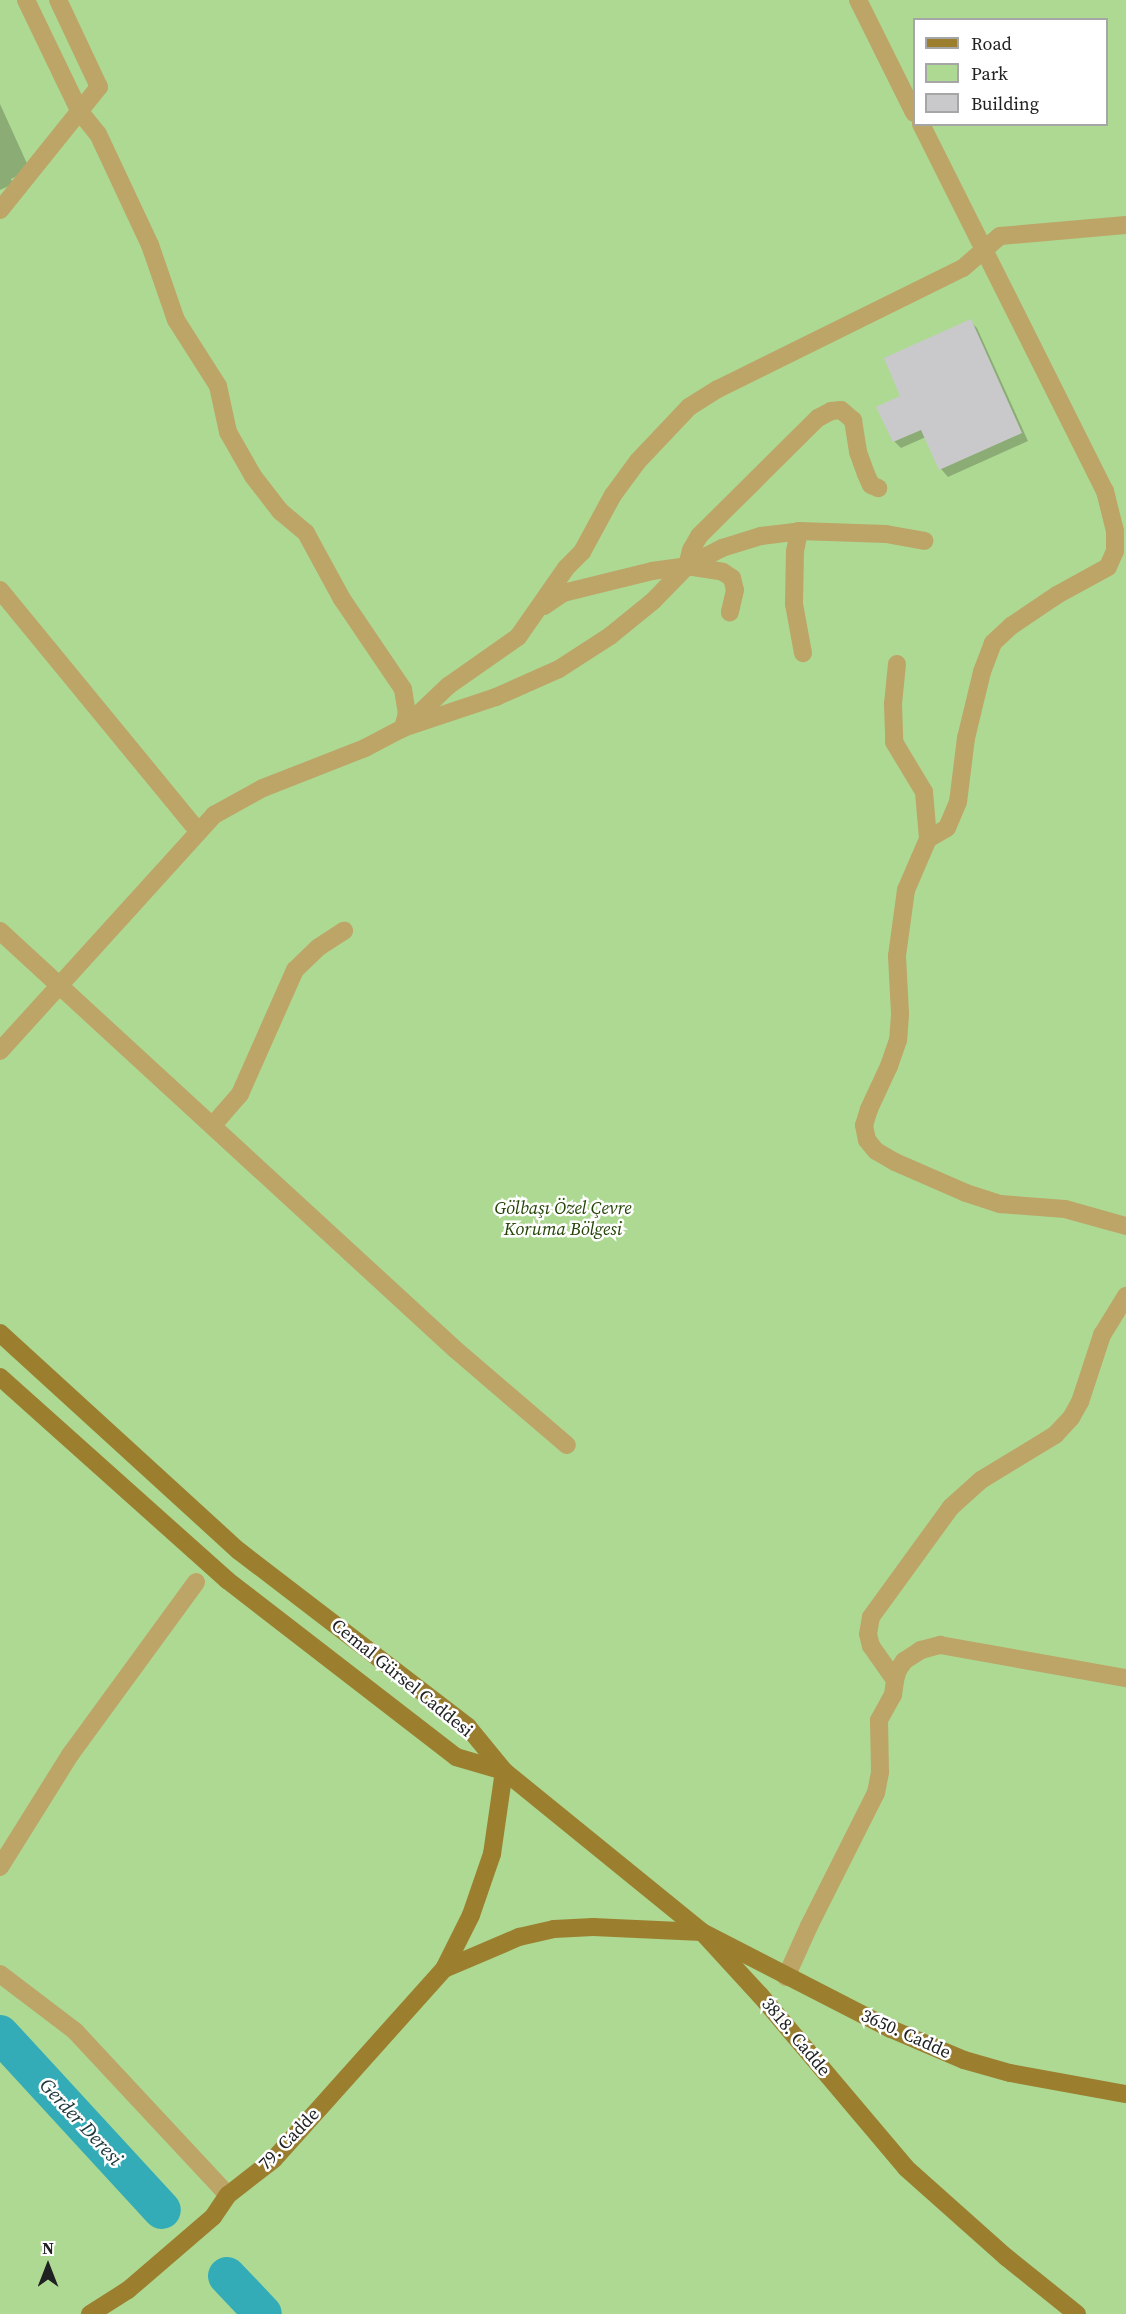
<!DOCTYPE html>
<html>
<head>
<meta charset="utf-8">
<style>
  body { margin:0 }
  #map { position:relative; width:1126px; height:2314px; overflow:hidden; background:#f2f3f6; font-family:"Source Serif 4",serif }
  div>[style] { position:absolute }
  .green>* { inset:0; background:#aed993 }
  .shadow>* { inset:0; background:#0003 }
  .river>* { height:38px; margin:-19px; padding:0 19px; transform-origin:19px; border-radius:19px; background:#33acb8 }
  .building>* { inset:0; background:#c9c9cc }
  .street>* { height:18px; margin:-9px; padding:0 9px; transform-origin:9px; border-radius:9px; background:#bca567 }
  .secondary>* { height:18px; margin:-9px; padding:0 9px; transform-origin:9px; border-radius:9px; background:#9b7f2f }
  span { translate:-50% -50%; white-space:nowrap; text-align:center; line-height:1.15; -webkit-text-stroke:5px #fff; paint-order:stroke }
  .park-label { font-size:18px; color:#234405; font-style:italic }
  .street-label { font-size:18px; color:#202122 }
  .water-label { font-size:20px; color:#1e383b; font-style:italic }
  .legend { position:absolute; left:913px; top:18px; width:195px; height:108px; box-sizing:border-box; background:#fff; border:2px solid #a6a6a7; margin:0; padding:8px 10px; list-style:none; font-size:18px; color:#202122 }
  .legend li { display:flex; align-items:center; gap:12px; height:30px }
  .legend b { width:30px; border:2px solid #a6a6a7 }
  .north { position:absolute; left:18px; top:2236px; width:60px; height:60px; -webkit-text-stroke:4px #fff; paint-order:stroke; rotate:0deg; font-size:16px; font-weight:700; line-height:24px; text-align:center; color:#202122 }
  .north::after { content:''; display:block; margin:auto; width:21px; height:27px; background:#202122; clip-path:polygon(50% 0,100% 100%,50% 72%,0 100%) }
</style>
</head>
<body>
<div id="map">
  <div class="green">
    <i style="clip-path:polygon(evenodd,0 0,1126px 0,1126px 2314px,0 2314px,0 0,914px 20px,1106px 20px,1106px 124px,914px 124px,914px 20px)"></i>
  </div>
  <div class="shadow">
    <i style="clip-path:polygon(0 104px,30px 170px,11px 179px,13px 184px,0 190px)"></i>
    <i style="clip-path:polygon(970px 321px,977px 328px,1028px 441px,948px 477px,941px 469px,926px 437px,901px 448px,894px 441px,902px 396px)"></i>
  </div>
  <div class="river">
    <i style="left:0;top:2034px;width:239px;rotate:47.4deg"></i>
    <i style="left:227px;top:2276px;width:52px;rotate:46.5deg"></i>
  </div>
  <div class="building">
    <i style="clip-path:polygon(971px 319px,1022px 433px,939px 470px,921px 430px,893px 442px,876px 407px,900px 396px,884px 358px)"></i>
  </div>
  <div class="street">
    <i style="left:26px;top:0;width:124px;rotate:64.3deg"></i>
    <i style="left:80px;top:112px;width:28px;rotate:51deg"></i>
    <i style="left:98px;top:134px;width:123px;rotate:64.9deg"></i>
    <i style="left:150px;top:245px;width:79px;rotate:70.9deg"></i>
    <i style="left:176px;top:320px;width:78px;rotate:57.5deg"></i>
    <i style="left:218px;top:386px;width:47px;rotate:77.7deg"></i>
    <i style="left:228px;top:432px;width:51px;rotate:60.4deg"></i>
    <i style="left:253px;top:476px;width:44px;rotate:52.4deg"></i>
    <i style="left:280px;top:511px;width:34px;rotate:40deg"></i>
    <i style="left:306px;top:533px;width:75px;rotate:61.4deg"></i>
    <i style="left:342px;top:599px;width:109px;rotate:55.9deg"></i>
    <i style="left:403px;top:689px;width:24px;rotate:81deg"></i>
    <i style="left:407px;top:713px;width:16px;rotate:105deg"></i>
    <i style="left:858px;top:0;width:126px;rotate:63.6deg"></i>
    <i style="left:921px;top:124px;width:411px;rotate:63.4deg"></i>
    <i style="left:1105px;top:491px;width:41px;rotate:76deg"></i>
    <i style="left:1115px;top:531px;width:20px;rotate:90deg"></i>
    <i style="left:1115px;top:551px;width:17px;rotate:114deg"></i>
    <i style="left:1108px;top:567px;width:58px;rotate:151.2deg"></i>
    <i style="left:1057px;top:595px;width:55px;rotate:146deg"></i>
    <i style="left:1011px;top:626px;width:25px;rotate:137deg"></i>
    <i style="left:993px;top:643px;width:31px;rotate:111deg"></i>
    <i style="left:982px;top:672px;width:68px;rotate:103.6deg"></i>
    <i style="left:966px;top:738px;width:64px;rotate:97.1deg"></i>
    <i style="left:958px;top:802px;width:28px;rotate:113deg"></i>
    <i style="left:947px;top:828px;width:22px;rotate:150deg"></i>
    <i style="left:928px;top:839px;width:56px;rotate:113.3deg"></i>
    <i style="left:906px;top:890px;width:67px;rotate:97.8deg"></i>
    <i style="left:897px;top:956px;width:58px;rotate:87deg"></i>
    <i style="left:900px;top:1014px;width:26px;rotate:94deg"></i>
    <i style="left:898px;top:1040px;width:28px;rotate:109deg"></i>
    <i style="left:889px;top:1066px;width:47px;rotate:114.9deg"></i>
    <i style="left:869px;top:1109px;width:17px;rotate:107deg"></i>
    <i style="left:864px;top:1125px;width:15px;rotate:79deg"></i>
    <i style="left:867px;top:1140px;width:14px;rotate:51deg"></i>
    <i style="left:876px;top:1151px;width:22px;rotate:30deg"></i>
    <i style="left:895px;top:1162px;width:77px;rotate:23.6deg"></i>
    <i style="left:966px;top:1193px;width:36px;rotate:18deg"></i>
    <i style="left:1000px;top:1204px;width:65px;rotate:4.4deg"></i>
    <i style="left:1065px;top:1209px;width:63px;rotate:15.6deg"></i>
    <i style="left:0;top:210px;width:158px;rotate:-51.2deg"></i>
    <i style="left:99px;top:87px;width:96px;rotate:-115.2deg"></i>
    <i style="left:799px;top:531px;width:20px;rotate:101deg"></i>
    <i style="left:795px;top:551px;width:53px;rotate:91.1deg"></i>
    <i style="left:794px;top:604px;width:50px;rotate:79.6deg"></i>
    <i style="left:687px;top:566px;width:36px;rotate:9deg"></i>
    <i style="left:723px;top:572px;width:11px;rotate:34deg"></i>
    <i style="left:732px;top:578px;width:12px;rotate:76deg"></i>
    <i style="left:735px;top:590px;width:23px;rotate:103deg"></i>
    <i style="left:0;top:590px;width:312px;rotate:50.6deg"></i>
    <i style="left:544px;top:606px;width:23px;rotate:-34deg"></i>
    <i style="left:563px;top:593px;width:92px;rotate:-13.9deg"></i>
    <i style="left:652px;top:571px;width:35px;rotate:-8deg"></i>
    <i style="left:687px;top:566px;width:16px;rotate:-76deg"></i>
    <i style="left:691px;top:550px;width:16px;rotate:-60deg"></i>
    <i style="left:699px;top:536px;width:168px;rotate:-44.8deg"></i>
    <i style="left:818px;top:418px;width:15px;rotate:-28deg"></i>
    <i style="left:831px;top:411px;width:10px;rotate:-6deg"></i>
    <i style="left:841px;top:410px;width:16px;rotate:40deg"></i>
    <i style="left:853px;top:420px;width:32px;rotate:81deg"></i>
    <i style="left:858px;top:452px;width:23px;rotate:70deg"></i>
    <i style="left:866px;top:474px;width:12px;rotate:66deg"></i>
    <i style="left:871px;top:485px;width:8px;rotate:23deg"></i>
    <i style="left:897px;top:664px;width:40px;rotate:95.7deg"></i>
    <i style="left:893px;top:704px;width:38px;rotate:88deg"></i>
    <i style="left:894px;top:742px;width:58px;rotate:59deg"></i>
    <i style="left:924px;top:792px;width:47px;rotate:85.1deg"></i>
    <i style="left:407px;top:725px;width:57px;rotate:-43.6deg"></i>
    <i style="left:448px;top:686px;width:85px;rotate:-35deg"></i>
    <i style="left:518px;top:637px;width:84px;rotate:-55.2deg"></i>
    <i style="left:566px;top:568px;width:23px;rotate:-45deg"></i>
    <i style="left:582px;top:552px;width:65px;rotate:-61.5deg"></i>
    <i style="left:613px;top:495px;width:42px;rotate:-53.7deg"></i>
    <i style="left:638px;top:461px;width:74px;rotate:-46.6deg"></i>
    <i style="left:689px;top:407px;width:34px;rotate:-32deg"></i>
    <i style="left:718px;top:389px;width:273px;rotate:-26.3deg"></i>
    <i style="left:963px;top:268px;width:49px;rotate:-40.9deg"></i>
    <i style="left:1000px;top:236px;width:126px;rotate:-5deg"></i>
    <i style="left:0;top:931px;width:619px;rotate:42.58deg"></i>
    <i style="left:456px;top:1350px;width:146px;rotate:40.6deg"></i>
    <i style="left:0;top:1051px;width:319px;rotate:-47.8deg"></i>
    <i style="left:214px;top:815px;width:56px;rotate:-28.9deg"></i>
    <i style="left:263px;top:788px;width:110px;rotate:-21.4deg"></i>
    <i style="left:365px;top:748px;width:43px;rotate:-27.8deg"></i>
    <i style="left:403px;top:728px;width:98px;rotate:-18.4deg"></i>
    <i style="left:496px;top:697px;width:69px;rotate:-24deg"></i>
    <i style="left:559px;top:669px;width:61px;rotate:-32.9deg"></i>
    <i style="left:610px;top:636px;width:55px;rotate:-39.1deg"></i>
    <i style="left:653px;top:601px;width:49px;rotate:-45.8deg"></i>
    <i style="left:687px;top:566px;width:39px;rotate:-27deg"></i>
    <i style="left:722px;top:548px;width:41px;rotate:-17.1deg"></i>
    <i style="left:761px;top:536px;width:38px;rotate:-7deg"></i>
    <i style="left:799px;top:531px;width:87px;rotate:2deg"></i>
    <i style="left:886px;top:534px;width:39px;rotate:10deg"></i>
    <i style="left:213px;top:1125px;width:41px;rotate:-48.9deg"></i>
    <i style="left:240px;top:1094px;width:136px;rotate:-66.1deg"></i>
    <i style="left:295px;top:970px;width:33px;rotate:-44deg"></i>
    <i style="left:319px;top:947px;width:30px;rotate:-33deg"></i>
    <i style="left:895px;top:1680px;width:10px;rotate:-73deg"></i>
    <i style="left:898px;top:1670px;width:11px;rotate:-56deg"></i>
    <i style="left:904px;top:1661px;width:20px;rotate:-33deg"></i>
    <i style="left:921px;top:1650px;width:20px;rotate:-15deg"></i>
    <i style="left:940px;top:1645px;width:189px;rotate:10.1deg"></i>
    <i style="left:0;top:1867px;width:132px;rotate:-58deg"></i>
    <i style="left:70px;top:1755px;width:214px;rotate:-53.9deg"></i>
    <i style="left:0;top:1974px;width:94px;rotate:37.2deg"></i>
    <i style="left:75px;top:2031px;width:224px;rotate:47deg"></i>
    <i style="left:786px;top:1977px;width:56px;rotate:-65.7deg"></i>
    <i style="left:809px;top:1926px;width:149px;rotate:-63.3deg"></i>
    <i style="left:876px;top:1793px;width:21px;rotate:-79deg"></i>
    <i style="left:880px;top:1772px;width:52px;rotate:-91.1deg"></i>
    <i style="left:879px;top:1720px;width:29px;rotate:-61deg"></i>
    <i style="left:893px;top:1695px;width:15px;rotate:-82deg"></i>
    <i style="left:895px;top:1680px;width:42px;rotate:-125.2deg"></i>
    <i style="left:871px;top:1646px;width:12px;rotate:-104deg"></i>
    <i style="left:868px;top:1634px;width:17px;rotate:-80deg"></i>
    <i style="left:871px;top:1617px;width:136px;rotate:-54deg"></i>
    <i style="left:951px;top:1507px;width:40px;rotate:-42deg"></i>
    <i style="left:981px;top:1480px;width:87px;rotate:-31.3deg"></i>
    <i style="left:1055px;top:1435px;width:23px;rotate:-47deg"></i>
    <i style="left:1071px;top:1418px;width:18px;rotate:-61deg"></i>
    <i style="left:1080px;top:1402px;width:71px;rotate:-71.8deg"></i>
    <i style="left:1102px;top:1335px;width:46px;rotate:-58.4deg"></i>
  </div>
  <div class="secondary">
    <i style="left:0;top:1333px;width:323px;rotate:42.4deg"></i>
    <i style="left:239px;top:1551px;width:289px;rotate:37.5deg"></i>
    <i style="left:468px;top:1727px;width:57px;rotate:50.7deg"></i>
    <i style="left:504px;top:1771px;width:255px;rotate:39.1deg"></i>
    <i style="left:702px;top:1932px;width:86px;rotate:47.4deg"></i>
    <i style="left:760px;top:1995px;width:226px;rotate:49.8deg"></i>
    <i style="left:906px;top:2168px;width:134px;rotate:41.7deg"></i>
    <i style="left:1006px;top:2257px;width:91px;rotate:38.8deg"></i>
    <i style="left:0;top:1377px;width:305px;rotate:41.8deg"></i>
    <i style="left:227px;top:1580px;width:289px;rotate:37.7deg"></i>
    <i style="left:456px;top:1757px;width:50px;rotate:16.3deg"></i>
    <i style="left:444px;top:1969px;width:82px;rotate:-23.1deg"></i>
    <i style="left:519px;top:1937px;width:36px;rotate:-13deg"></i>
    <i style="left:554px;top:1929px;width:39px;rotate:-3deg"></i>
    <i style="left:593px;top:1927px;width:109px;rotate:2.6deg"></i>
    <i style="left:702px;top:1932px;width:212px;rotate:27.2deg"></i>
    <i style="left:891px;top:2029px;width:79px;rotate:23deg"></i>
    <i style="left:964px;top:2060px;width:48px;rotate:15.8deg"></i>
    <i style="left:1010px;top:2073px;width:118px;rotate:10.3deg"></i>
    <i style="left:90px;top:2314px;width:45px;rotate:-32.3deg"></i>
    <i style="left:128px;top:2290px;width:112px;rotate:-40.7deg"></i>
    <i style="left:213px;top:2217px;width:27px;rotate:-56deg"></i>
    <i style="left:228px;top:2195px;width:58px;rotate:-38deg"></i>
    <i style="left:274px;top:2159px;width:255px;rotate:-48.2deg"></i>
    <i style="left:444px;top:1969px;width:60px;rotate:-63.4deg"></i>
    <i style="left:471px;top:1915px;width:65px;rotate:-71deg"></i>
    <i style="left:492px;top:1854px;width:84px;rotate:-81.8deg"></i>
  </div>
  <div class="park-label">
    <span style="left:563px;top:1219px">Gölbaşı Özel Çevre<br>Koruma Bölgesi</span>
  </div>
  <div class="street-label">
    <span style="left:402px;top:1678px;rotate:39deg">Cemal Gürsel Caddesi</span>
    <span style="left:906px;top:2034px;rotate:24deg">3650. Cadde</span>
    <span style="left:796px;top:2037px;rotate:50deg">3818. Cadde</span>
    <span style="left:289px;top:2139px;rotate:-46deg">79. Cadde</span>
  </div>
  <div class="water-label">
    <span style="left:81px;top:2122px;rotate:47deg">Gerder Deresi</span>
  </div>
  <ul class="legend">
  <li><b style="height:8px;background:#9b7f2f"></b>Road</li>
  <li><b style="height:16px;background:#aed993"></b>Park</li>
  <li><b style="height:16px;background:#c9c9cc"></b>Building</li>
  </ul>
  <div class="north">N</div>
</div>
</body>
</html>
